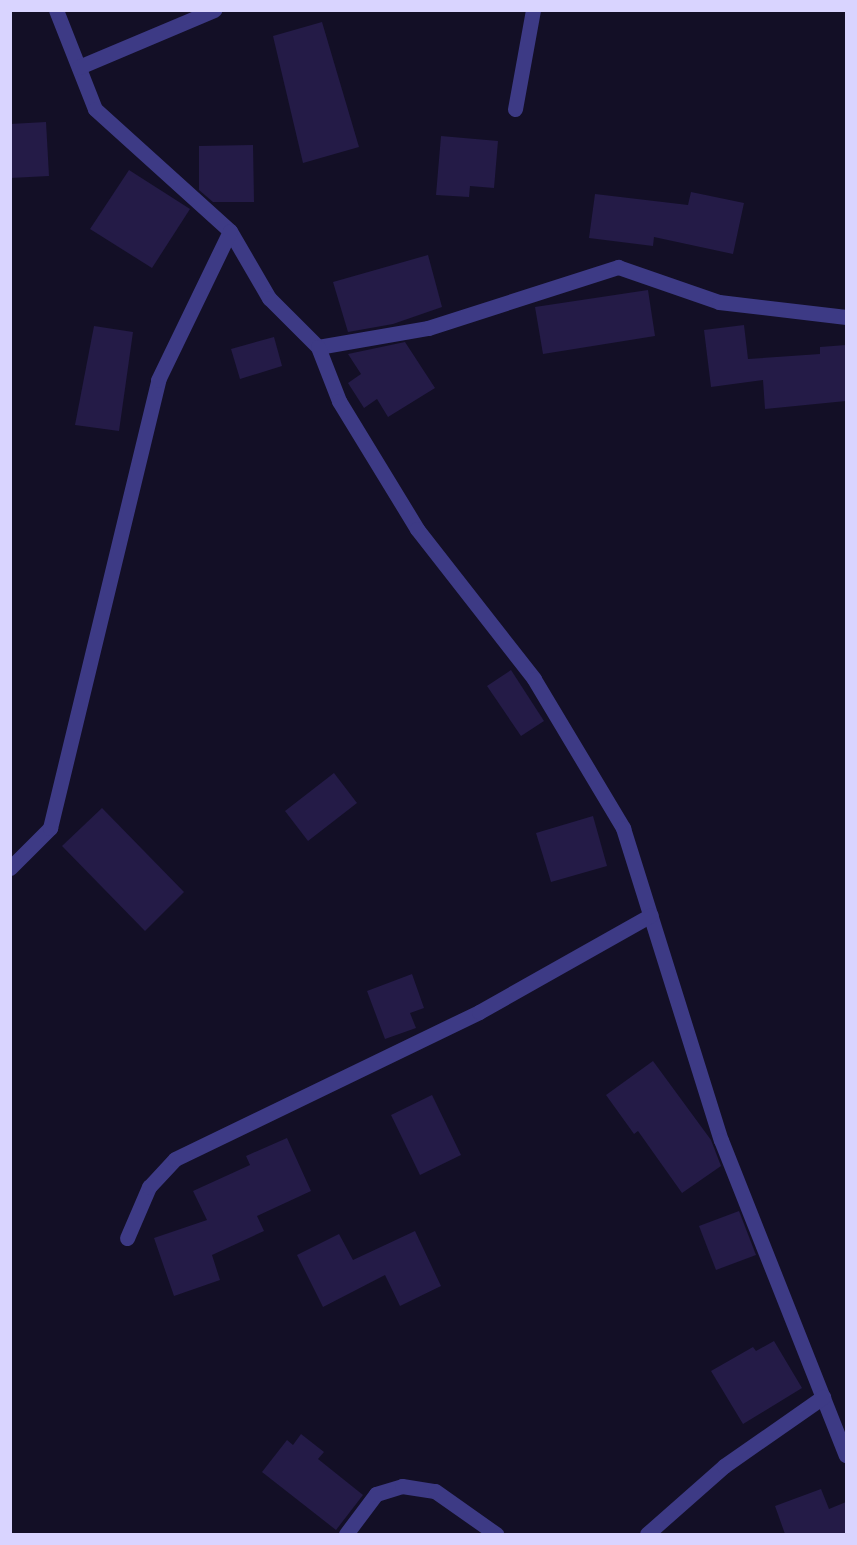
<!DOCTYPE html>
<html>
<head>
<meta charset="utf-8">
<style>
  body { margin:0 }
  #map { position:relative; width:857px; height:1545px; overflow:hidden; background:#130f26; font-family:Rubik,sans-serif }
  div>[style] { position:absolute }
  .building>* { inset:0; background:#241b47 }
  .minor>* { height:15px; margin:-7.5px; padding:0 7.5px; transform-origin:7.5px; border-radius:7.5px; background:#3d3a85 }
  span { translate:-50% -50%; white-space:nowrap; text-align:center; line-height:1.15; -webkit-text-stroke:4.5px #130f26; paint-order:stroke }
  .frame { position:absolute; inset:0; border:12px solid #d9d4ff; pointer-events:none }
</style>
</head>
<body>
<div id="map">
  <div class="building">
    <i style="clip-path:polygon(322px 22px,359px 147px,303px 163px,273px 36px)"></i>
    <i style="clip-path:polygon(46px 122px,49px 176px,10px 178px,10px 124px)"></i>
    <i style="clip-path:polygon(441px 136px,498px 141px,494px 188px,470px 186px,469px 197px,436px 195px)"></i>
    <i style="clip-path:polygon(253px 145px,254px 202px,213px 202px,199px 190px,199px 146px)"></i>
    <i style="clip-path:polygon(129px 170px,190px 209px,152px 268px,90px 229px)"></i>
    <i style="clip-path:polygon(691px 192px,744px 203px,733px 254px,654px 237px,653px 246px,589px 238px,595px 194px,688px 205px)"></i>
    <i style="clip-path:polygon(428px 255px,442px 307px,393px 324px,348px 332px,333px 282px)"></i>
    <i style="clip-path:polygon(648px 290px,655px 336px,543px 354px,535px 307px)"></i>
    <i style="clip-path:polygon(744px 325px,748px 359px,820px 354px,820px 347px,846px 345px,846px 401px,765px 409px,763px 380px,711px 387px,704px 330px)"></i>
    <i style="clip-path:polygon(94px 326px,133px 332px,119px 431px,75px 425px)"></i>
    <i style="clip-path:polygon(274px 337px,282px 366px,240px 379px,231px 349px)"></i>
    <i style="clip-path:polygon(405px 342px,435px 388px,388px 417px,377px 399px,364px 408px,348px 383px,361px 374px,348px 354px)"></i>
    <i style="clip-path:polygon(511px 670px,544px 721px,521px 736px,487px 686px)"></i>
    <i style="clip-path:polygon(334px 773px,357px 803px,308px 841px,285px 811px)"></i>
    <i style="clip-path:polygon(102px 808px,184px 892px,145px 931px,62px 846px)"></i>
    <i style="clip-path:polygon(593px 816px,607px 866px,551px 882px,536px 833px)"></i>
    <i style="clip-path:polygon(412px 974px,424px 1008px,410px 1013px,416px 1028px,385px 1039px,367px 991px)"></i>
    <i style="clip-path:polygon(653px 1061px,711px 1140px,721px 1166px,682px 1193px,638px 1131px,634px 1134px,606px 1095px)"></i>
    <i style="clip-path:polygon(432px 1095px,461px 1155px,420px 1175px,391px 1115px)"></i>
    <i style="clip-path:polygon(287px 1138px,311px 1191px,257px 1216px,264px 1231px,212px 1255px,220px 1280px,174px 1296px,154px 1238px,207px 1220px,193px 1191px,250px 1165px,246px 1156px)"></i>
    <i style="clip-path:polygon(739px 1211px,756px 1255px,716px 1270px,699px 1226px)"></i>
    <i style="clip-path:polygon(415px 1231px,441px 1286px,400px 1306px,385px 1275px,323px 1307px,297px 1255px,339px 1234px,353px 1260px)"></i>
    <i style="clip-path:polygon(774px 1341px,802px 1388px,743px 1424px,711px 1371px,753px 1347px,756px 1351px)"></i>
    <i style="clip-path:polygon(301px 1434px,324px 1452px,318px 1459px,363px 1495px,336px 1530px,262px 1472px,287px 1440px,293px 1445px)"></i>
    <i style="clip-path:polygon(821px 1489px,829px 1509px,846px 1502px,846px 1534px,785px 1534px,775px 1506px)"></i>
  </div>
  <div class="minor">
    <i style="left:56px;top:10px;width:106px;rotate:68.5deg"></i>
    <i style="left:95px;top:109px;width:182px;rotate:42.1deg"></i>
    <i style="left:230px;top:231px;width:78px;rotate:59.8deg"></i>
    <i style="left:269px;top:298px;width:69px;rotate:45deg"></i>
    <i style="left:318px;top:347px;width:112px;rotate:-9.8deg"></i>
    <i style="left:428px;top:328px;width:200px;rotate:-17.8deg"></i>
    <i style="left:618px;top:267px;width:107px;rotate:19.1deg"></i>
    <i style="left:719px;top:302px;width:128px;rotate:6.7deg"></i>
    <i style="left:79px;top:67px;width:147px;rotate:-22.9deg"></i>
    <i style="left:515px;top:109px;width:101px;rotate:-79.7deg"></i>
    <i style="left:318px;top:347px;width:58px;rotate:68.7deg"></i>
    <i style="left:339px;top:401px;width:150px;rotate:58.6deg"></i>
    <i style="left:417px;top:529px;width:190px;rotate:52deg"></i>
    <i style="left:534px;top:679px;width:174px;rotate:59.1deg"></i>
    <i style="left:623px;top:828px;width:327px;rotate:72.6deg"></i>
    <i style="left:721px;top:1140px;width:339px;rotate:68.4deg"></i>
    <i style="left:10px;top:868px;width:57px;rotate:-45deg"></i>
    <i style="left:50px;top:828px;width:461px;rotate:-76.4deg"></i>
    <i style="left:158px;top:380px;width:165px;rotate:-64.2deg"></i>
    <i style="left:127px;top:1238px;width:56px;rotate:-66.7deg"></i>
    <i style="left:149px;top:1187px;width:38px;rotate:-47deg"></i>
    <i style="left:175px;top:1159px;width:338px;rotate:-25.8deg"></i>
    <i style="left:479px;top:1012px;width:197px;rotate:-29.4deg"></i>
    <i style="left:346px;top:1534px;width:50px;rotate:-53.1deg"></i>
    <i style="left:376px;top:1494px;width:27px;rotate:-17deg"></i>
    <i style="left:402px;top:1486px;width:33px;rotate:9deg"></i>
    <i style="left:435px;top:1491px;width:75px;rotate:35.2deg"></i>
    <i style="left:647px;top:1534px;width:103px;rotate:-41.4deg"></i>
    <i style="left:724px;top:1466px;width:121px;rotate:-34.9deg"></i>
  </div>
  <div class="frame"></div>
</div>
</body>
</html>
